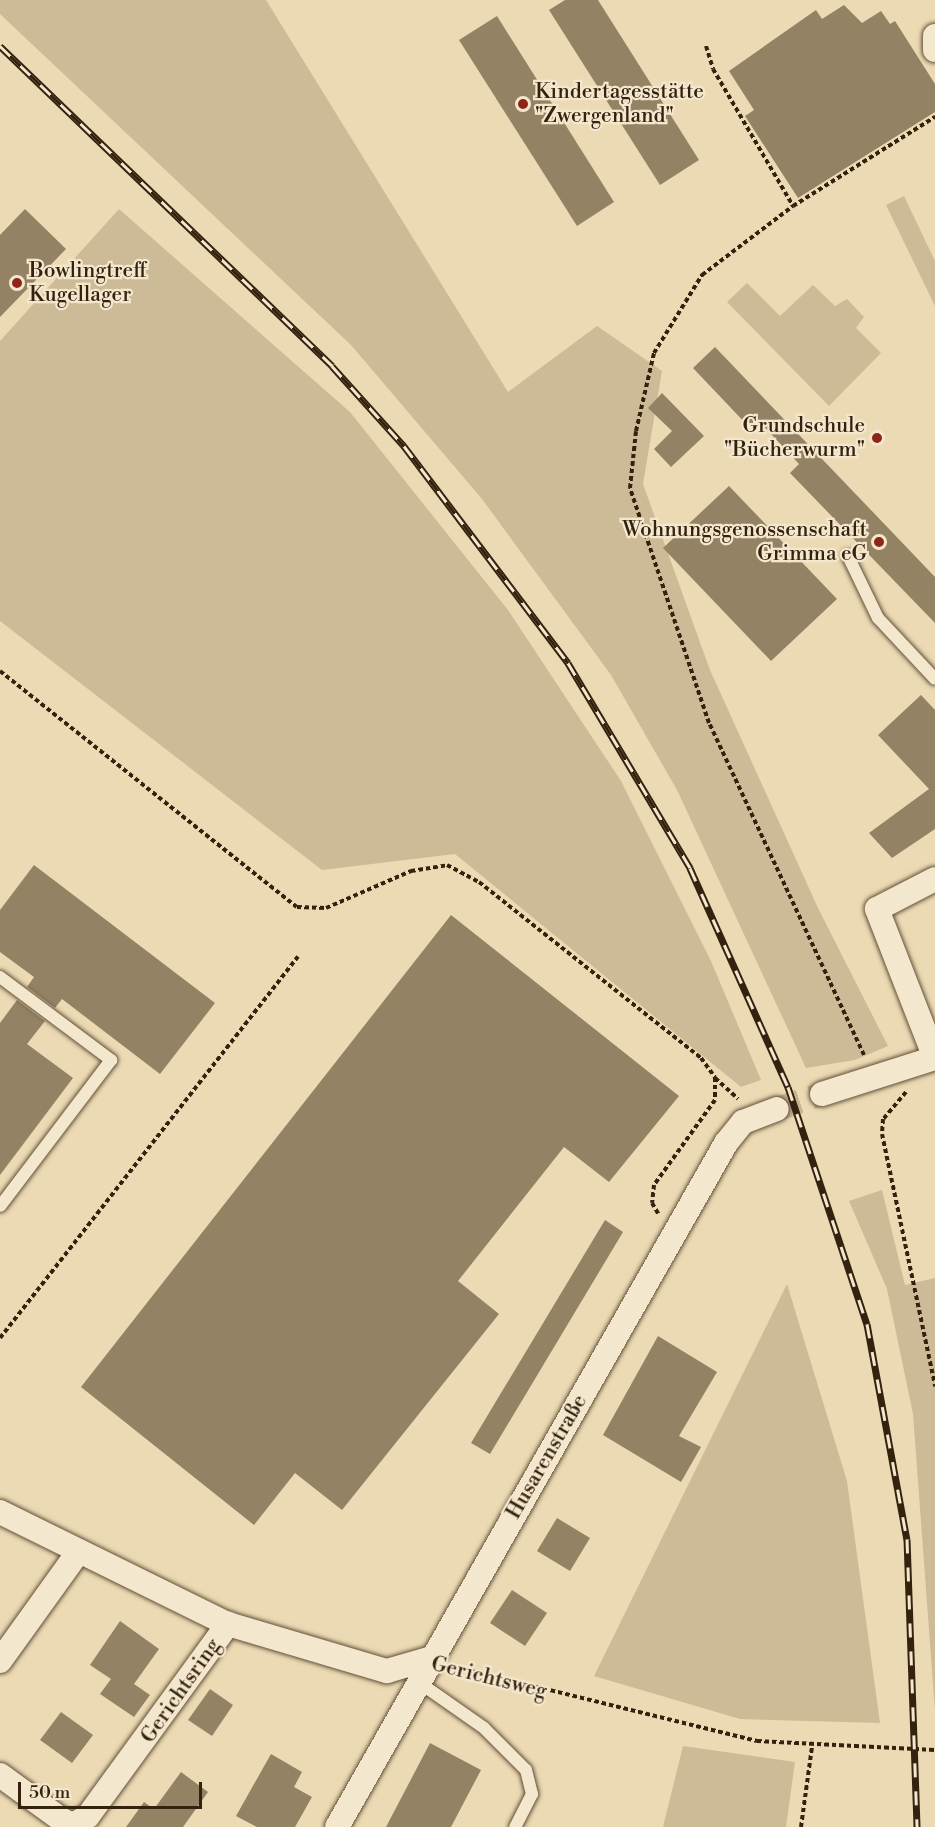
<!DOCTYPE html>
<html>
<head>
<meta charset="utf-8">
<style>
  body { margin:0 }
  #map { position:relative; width:935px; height:1827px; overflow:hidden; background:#ecdab4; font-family:"Libre Bodoni",serif }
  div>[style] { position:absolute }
  .green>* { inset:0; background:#cdbb98 }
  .building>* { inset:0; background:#948264 }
  .minor-tunnel>* { height:24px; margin-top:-12px; transform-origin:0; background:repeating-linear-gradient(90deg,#c7b593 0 24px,transparent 0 36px) }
  .path>* { height:4px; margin-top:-2px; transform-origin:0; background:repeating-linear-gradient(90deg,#35220e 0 4.5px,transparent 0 7.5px) }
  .roads { filter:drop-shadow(0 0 2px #635038) drop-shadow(0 0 2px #635038) }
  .service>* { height:12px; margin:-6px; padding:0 6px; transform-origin:6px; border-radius:6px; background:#f3e7ce }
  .minor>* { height:24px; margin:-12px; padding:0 12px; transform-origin:12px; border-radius:12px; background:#f3e7ce }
  .rail>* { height:7px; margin-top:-3.5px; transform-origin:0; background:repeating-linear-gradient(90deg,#f3e7ce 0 14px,#35220e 0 28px); box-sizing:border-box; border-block:2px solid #35220e }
  .dots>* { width:16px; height:16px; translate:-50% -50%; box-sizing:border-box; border:3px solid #f3e7ce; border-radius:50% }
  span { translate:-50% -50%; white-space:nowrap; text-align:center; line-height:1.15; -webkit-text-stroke:4.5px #f3e7ce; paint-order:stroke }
  .poi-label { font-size:21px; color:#35220e }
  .left { translate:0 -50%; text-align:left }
  .right { translate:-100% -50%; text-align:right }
  .street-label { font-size:21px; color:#35220e }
  .scale { position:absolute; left:18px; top:1782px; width:184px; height:27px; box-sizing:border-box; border:3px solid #35220e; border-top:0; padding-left:8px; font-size:18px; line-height:21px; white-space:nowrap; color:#35220e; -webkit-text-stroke:4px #f3e7ce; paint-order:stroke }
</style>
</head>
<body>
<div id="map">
  <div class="green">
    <i style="clip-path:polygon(0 0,266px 0,508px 392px,597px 326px,662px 371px,643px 484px,710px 670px,818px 908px,888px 1046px,855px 1060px,806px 1068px,677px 790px,611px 675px,482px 499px,351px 345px,0 14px)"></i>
    <i style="clip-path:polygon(904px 196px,935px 261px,935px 306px,886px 205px)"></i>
    <i style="clip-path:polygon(119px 209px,350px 412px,508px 610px,621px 781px,711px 961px,761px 1080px,741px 1087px,455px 854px,322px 870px,0 621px,0 341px)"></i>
    <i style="clip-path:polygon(747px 283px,780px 316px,813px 285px,835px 306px,847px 299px,864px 317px,856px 328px,881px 353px,829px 406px,727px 302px)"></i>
    <i style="clip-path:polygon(882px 1190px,905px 1285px,935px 1278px,935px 1711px,913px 1414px,887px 1289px,849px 1201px)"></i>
    <i style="clip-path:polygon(787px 1284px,847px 1481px,880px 1723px,740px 1719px,594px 1676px)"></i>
    <i style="clip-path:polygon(683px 1746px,795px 1762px,786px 1827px,663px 1827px)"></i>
  </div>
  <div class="building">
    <i style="clip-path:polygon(565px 0,598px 0,699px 160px,660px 185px,549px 10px)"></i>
    <i style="clip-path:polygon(844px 5px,862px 23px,881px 11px,890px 24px,895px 21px,935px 84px,935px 112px,798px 198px,745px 116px,754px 110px,729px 71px,816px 10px,822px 19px)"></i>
    <i style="clip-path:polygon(497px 16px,614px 202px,577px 226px,459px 40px)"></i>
    <i style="clip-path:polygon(25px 209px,66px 249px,0 317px,0 235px)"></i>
    <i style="clip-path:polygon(715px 347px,935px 577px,935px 623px,790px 473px,799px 464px,758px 420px,749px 427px,693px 368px)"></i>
    <i style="clip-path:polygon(662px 393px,704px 436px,671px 467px,654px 449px,672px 431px,648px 408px)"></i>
    <i style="clip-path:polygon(729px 486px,837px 599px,771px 661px,663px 548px)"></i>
    <i style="clip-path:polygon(921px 695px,935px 710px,935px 829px,892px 858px,869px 833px,929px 789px,878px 735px)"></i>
    <i style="clip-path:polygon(34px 865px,215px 1003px,160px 1074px,62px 999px,55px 1008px,27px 987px,34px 977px,0 952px,0 910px)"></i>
    <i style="clip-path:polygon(451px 915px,679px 1096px,609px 1182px,564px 1147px,458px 1281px,499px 1314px,342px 1510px,295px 1473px,254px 1525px,81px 1387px)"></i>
    <i style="clip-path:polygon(17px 1000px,45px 1021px,27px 1044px,73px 1078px,0 1175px,0 1023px)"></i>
    <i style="clip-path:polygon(605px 1220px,623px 1232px,490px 1454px,471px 1443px)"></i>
    <i style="clip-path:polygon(658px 1336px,717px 1372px,679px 1436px,701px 1447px,681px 1482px,603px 1435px)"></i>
    <i style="clip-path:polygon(557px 1518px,590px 1538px,570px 1571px,537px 1551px)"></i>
    <i style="clip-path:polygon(512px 1590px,547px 1613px,525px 1646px,490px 1623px)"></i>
    <i style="clip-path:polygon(120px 1621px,159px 1649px,134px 1684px,150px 1695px,134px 1717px,100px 1694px,111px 1679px,90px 1665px)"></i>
    <i style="clip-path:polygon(210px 1689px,233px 1705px,212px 1736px,188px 1720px)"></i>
    <i style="clip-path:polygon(61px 1712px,93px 1735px,72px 1763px,40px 1740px)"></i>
    <i style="clip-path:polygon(430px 1743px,481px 1770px,451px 1827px,386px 1827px)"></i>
    <i style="clip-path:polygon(271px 1754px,302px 1772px,294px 1787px,312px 1797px,295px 1827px,257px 1827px,236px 1816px)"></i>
    <i style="clip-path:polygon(181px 1772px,208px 1792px,183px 1827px,126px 1827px,144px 1802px,154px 1809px)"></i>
  </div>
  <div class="minor-tunnel">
    <i style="left:777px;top:1109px;width:47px;rotate:-18.4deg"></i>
  </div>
  <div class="path">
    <i style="left:706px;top:46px;width:24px;rotate:73deg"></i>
    <i style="left:713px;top:69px;width:159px;rotate:59.7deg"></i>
    <i style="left:0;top:671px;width:379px;rotate:38.5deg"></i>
    <i style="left:297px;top:907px;width:29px;rotate:2deg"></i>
    <i style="left:326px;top:908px;width:93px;rotate:-23.5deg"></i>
    <i style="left:411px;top:871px;width:36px;rotate:-9deg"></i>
    <i style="left:447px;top:865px;width:36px;rotate:28deg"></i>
    <i style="left:479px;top:882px;width:283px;rotate:38.4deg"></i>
    <i style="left:701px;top:1058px;width:24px;rotate:54deg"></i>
    <i style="left:715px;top:1077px;width:23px;rotate:90deg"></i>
    <i style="left:715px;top:1100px;width:105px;rotate:125.7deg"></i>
    <i style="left:654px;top:1185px;width:18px;rotate:96deg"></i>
    <i style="left:652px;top:1203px;width:14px;rotate:60deg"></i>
    <i style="left:864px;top:1055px;width:366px;rotate:-115deg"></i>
    <i style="left:709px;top:723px;width:248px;rotate:-108.6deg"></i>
    <i style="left:630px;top:488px;width:57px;rotate:-84deg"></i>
    <i style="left:636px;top:431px;width:80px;rotate:-77deg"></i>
    <i style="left:654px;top:353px;width:92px;rotate:-58.4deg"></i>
    <i style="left:702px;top:275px;width:114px;rotate:-37.2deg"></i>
    <i style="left:793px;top:206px;width:168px;rotate:-32.1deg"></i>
    <i style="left:715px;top:1078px;width:31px;rotate:42deg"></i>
    <i style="left:906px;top:1092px;width:35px;rotate:130deg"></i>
    <i style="left:883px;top:1119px;width:15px;rotate:94deg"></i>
    <i style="left:882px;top:1134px;width:258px;rotate:78.1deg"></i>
    <i style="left:0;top:1338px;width:484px;rotate:-52deg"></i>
    <i style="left:456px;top:1667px;width:310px;rotate:13.8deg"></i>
    <i style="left:757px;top:1741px;width:178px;rotate:2.9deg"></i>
    <i style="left:801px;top:1827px;width:81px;rotate:-82.2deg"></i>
  </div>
  <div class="roads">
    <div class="service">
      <i style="left:848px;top:556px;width:69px;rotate:64.2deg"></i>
      <i style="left:878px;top:618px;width:83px;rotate:46.9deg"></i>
      <i style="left:0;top:977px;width:139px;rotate:36.8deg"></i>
      <i style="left:111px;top:1060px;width:183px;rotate:127.2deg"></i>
      <i style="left:417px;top:1681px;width:82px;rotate:35deg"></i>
      <i style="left:484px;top:1728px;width:59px;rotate:45deg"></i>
      <i style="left:526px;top:1770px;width:25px;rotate:76deg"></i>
      <i style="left:532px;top:1794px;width:37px;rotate:117deg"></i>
    </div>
    <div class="minor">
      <i style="left:935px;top:36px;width:14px;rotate:90deg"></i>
      <i style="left:935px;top:1058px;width:160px;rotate:-111.3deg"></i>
      <i style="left:877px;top:909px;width:65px;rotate:-27.3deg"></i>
      <i style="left:822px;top:1094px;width:119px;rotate:-17.7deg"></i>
      <i style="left:0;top:1512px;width:254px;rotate:26.2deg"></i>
      <i style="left:228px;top:1624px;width:166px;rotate:16.5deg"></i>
      <i style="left:387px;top:1671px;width:43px;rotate:-16.3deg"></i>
      <i style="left:0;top:1661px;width:132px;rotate:-54.3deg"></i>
      <i style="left:0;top:1775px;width:77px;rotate:36deg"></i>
      <i style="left:62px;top:1820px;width:12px;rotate:24deg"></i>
      <i style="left:73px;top:1825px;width:17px;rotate:-31deg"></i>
      <i style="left:88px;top:1816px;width:238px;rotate:-53.9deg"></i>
      <i style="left:337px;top:1827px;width:787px;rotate:-60.37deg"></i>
      <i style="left:726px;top:1143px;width:27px;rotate:-51deg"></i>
      <i style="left:743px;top:1122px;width:36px;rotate:-21deg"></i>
    </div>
  </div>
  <div class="rail">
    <i style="left:0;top:46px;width:461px;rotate:43.9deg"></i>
    <i style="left:332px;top:366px;width:108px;rotate:48deg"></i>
    <i style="left:404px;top:446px;width:272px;rotate:52.9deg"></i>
    <i style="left:568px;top:663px;width:239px;rotate:59.2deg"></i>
    <i style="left:690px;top:868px;width:240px;rotate:65.9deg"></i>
    <i style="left:788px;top:1087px;width:250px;rotate:71.6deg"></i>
    <i style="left:867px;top:1324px;width:219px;rotate:79.5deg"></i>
    <i style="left:907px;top:1539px;width:288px;rotate:88deg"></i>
  </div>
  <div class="dots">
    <i style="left:523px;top:104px;background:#8f2418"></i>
    <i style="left:17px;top:283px;background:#8f2418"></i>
    <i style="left:877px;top:438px;background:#8f2418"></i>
    <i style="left:879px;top:542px;background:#8f2418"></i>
  </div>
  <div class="poi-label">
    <span class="left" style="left:535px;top:104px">Kindertagesstätte<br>"Zwergenland"</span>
    <span class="left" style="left:29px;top:283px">Bowlingtreff<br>Kugellager</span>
    <span class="right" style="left:865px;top:438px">Grundschule<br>"Bücherwurm"</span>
    <span class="right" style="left:867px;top:542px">Wohnungsgenossenschaft<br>Grimma eG</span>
  </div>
  <div class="street-label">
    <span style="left:547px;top:1457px;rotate:-60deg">Husarenstraße</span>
    <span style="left:489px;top:1678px;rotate:14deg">Gerichtsweg</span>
    <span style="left:181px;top:1691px;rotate:-55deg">Gerichtsring</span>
  </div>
  <div class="scale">50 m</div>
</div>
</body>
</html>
